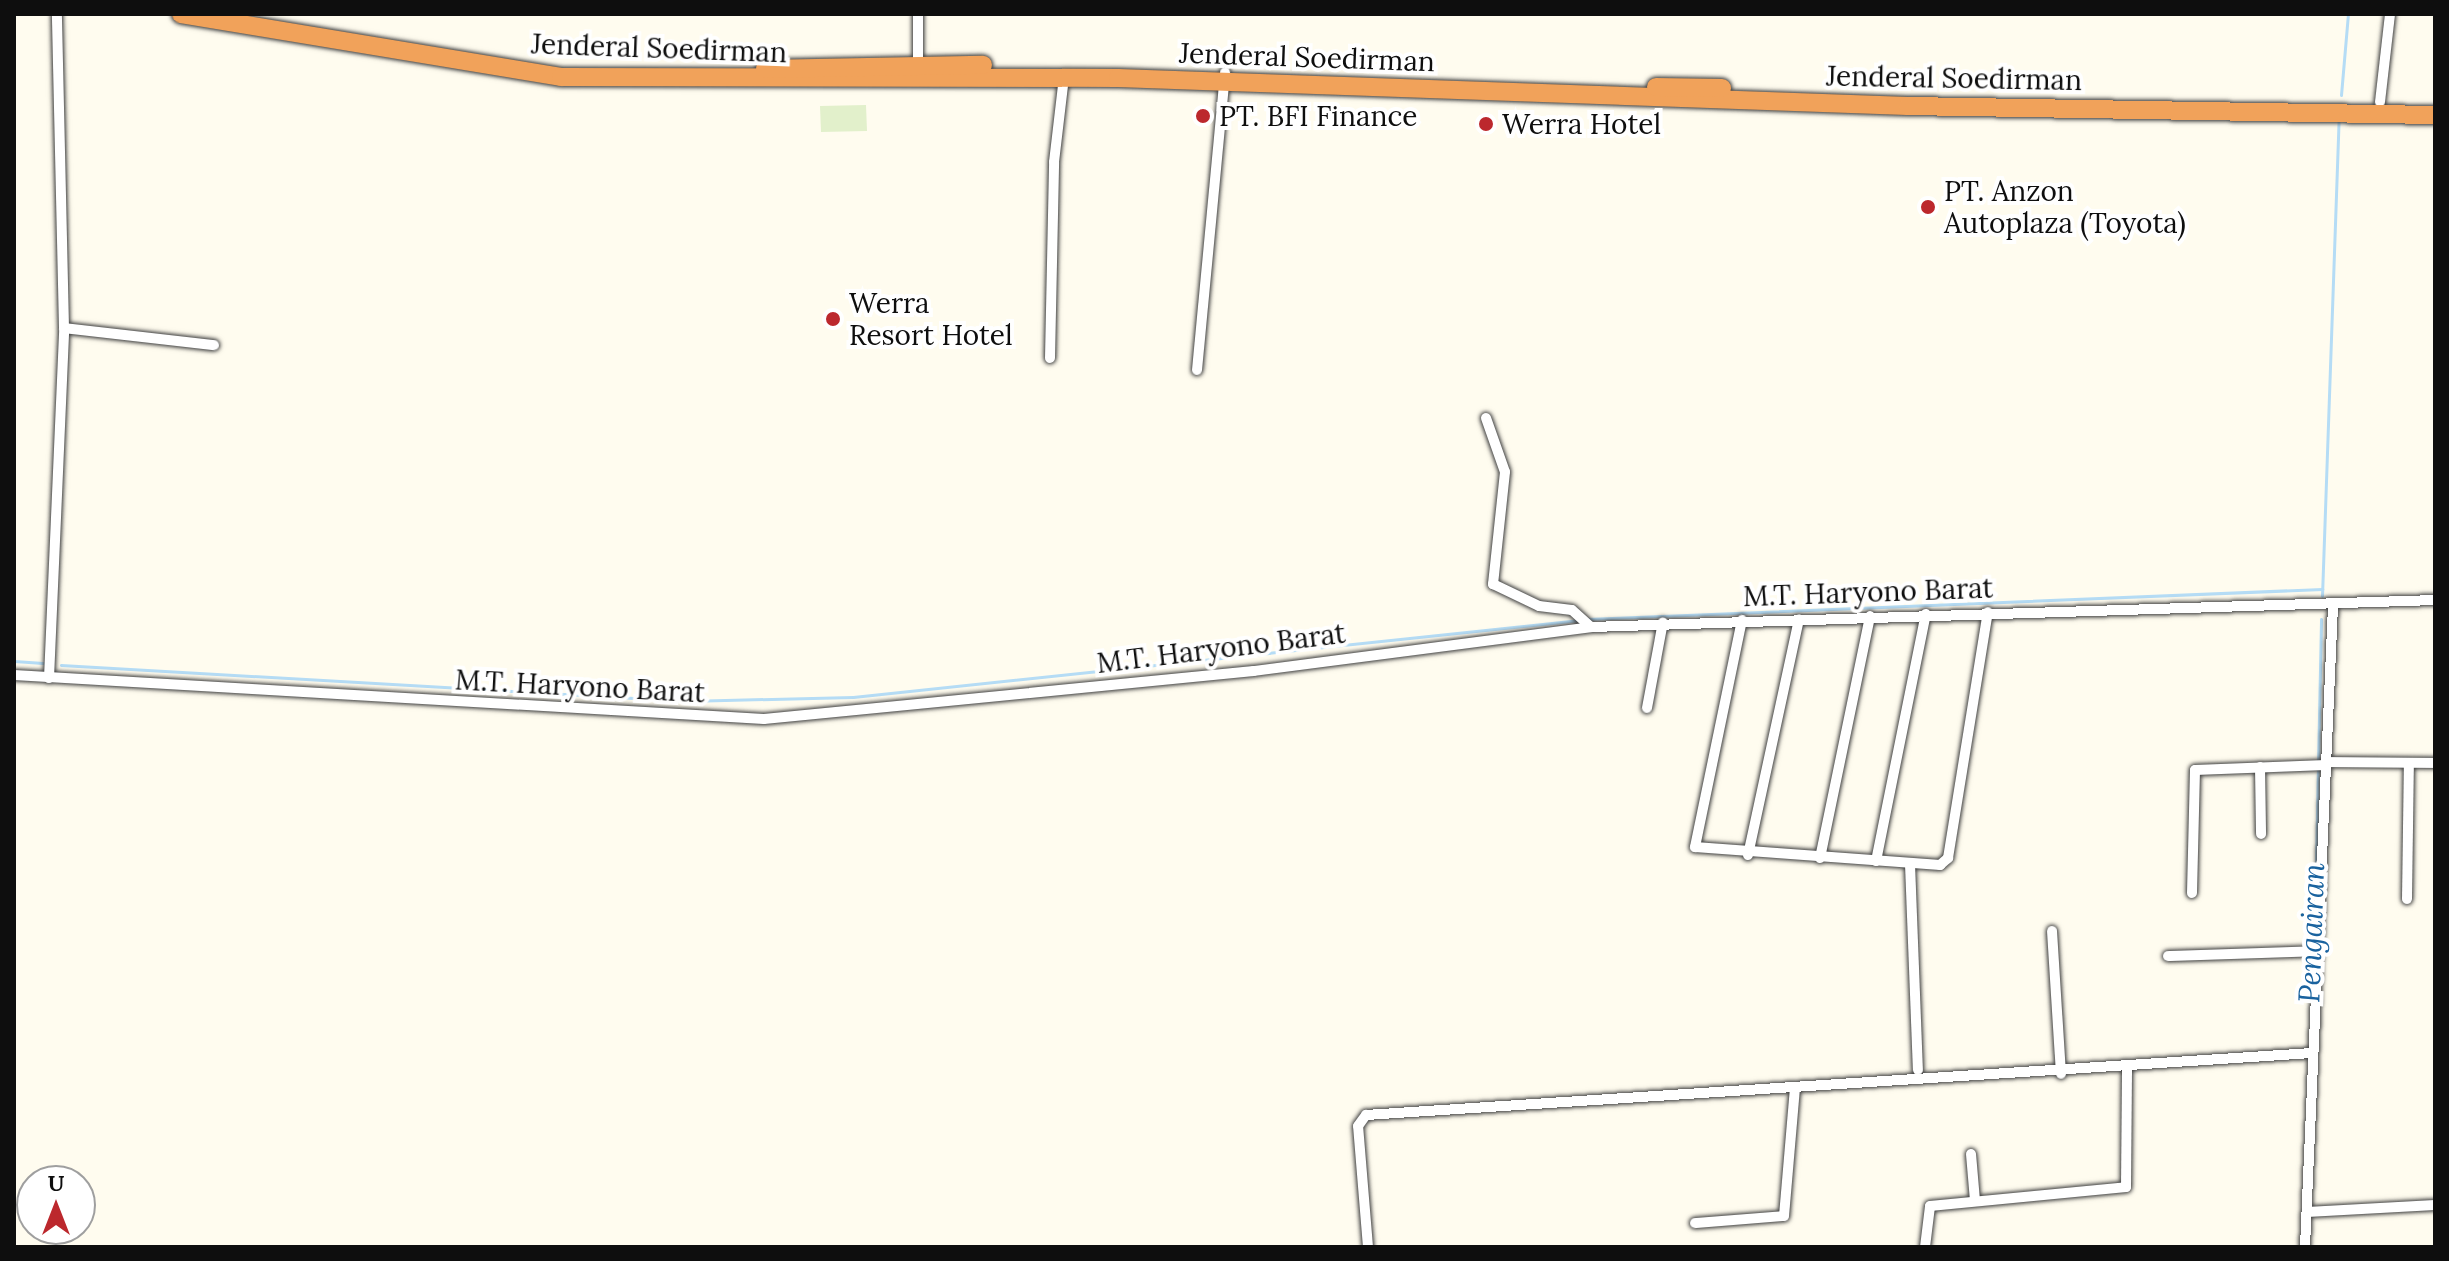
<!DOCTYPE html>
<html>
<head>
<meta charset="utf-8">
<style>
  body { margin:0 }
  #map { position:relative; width:2449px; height:1261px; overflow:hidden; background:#fffcef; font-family:Lora,serif }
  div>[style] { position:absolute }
  .pitch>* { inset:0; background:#e2f0cb }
  .stream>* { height:3px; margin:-1.5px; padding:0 1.5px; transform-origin:1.5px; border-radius:1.5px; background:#b5dcf5 }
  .roads { filter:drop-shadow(0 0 2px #414141) drop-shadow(0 0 2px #414141) }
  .street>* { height:10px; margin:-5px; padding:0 5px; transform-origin:5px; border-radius:5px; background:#fff }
  .highway>* { height:18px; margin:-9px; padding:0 9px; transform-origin:9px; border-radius:9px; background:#f1a25a }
  .dots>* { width:22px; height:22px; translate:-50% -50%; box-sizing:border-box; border:4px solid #fff; border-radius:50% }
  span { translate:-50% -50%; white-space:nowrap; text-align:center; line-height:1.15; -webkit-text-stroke:8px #fff; paint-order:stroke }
  .street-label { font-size:28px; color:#0e0e0e }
  .poi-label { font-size:28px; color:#0e0e0e }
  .left { translate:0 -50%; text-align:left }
  .water-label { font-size:30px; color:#19629e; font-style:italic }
  .frame { position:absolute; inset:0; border:16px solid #0e0e0e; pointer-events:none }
  .north { position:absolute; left:16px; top:1165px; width:80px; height:80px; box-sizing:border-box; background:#fff; border:2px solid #9f9f9f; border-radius:50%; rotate:0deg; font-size:22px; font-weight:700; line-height:32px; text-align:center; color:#0e0e0e }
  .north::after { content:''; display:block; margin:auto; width:28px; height:36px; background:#bc282d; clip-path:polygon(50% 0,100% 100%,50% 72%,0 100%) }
</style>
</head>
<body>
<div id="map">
  <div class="pitch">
    <i style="clip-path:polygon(866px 105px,867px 131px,821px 132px,820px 106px)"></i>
  </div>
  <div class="stream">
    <i style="left:2341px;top:95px;width:81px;rotate:-85.1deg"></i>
    <i style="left:2322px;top:596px;width:477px;rotate:-88deg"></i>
    <i style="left:1587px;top:619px;width:736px;rotate:-2.34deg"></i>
    <i style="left:14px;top:661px;width:29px;rotate:4deg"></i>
    <i style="left:61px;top:665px;width:626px;rotate:3.3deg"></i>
    <i style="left:686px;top:701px;width:167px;rotate:-1.4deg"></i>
    <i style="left:853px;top:697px;width:731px;rotate:-6.05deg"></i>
    <i style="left:2315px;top:908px;width:289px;rotate:-88.8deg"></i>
  </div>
  <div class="roads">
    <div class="street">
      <i style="left:918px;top:14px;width:52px;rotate:90deg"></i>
      <i style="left:2380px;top:102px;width:89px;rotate:-83.5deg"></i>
      <i style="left:64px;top:328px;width:151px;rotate:6.5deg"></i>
      <i style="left:1050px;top:358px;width:196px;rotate:-88.8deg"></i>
      <i style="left:1054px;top:162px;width:86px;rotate:-83.3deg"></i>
      <i style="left:1197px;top:370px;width:299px;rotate:-84.6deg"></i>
      <i style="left:1486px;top:418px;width:57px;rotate:70.6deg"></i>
      <i style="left:1505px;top:472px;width:113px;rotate:96.1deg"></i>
      <i style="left:1493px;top:584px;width:51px;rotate:25.6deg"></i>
      <i style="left:1539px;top:606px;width:33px;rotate:7deg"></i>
      <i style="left:1572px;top:610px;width:25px;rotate:42deg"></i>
      <i style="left:1742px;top:620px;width:232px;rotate:101.7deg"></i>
      <i style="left:1695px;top:847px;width:246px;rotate:4.2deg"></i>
      <i style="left:1940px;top:865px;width:11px;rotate:-41deg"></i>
      <i style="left:1948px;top:858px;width:249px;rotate:-80.8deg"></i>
      <i style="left:14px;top:675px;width:751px;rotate:3.36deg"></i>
      <i style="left:764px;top:719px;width:492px;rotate:-5.6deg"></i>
      <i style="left:1254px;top:671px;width:340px;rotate:-7.4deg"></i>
      <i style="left:1591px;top:627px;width:844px;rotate:-1.83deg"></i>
      <i style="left:49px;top:678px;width:350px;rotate:-87.5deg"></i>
      <i style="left:64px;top:328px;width:314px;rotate:-91.3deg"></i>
      <i style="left:1647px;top:708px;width:87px;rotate:-79.5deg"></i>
      <i style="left:2326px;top:762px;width:109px;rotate:0.5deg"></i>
      <i style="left:2260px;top:767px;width:67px;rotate:89.1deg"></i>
      <i style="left:1748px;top:855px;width:241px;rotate:-77.8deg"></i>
      <i style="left:1820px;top:858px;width:247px;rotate:-78.3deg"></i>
      <i style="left:1876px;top:861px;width:252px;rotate:-78.6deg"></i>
      <i style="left:1910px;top:864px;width:206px;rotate:87.8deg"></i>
      <i style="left:2192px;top:893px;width:123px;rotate:-88.6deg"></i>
      <i style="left:2195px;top:770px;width:131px;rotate:-2.2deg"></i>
      <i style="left:2407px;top:899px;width:136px;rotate:-89.2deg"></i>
      <i style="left:2052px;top:931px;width:143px;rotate:86.4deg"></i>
      <i style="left:2168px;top:956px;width:149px;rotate:-1.9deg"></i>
      <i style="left:1971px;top:1154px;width:47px;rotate:85.1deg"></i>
      <i style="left:2307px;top:1212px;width:128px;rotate:-3.1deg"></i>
      <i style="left:1695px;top:1223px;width:89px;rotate:-4.5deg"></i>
      <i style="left:1784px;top:1216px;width:128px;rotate:-85.1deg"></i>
      <i style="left:1368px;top:1247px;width:121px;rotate:-94.7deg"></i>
      <i style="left:1358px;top:1126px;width:14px;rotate:-54deg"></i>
      <i style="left:1366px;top:1115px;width:948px;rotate:-3.75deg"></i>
      <i style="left:1925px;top:1247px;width:41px;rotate:-83deg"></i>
      <i style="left:1930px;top:1206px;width:197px;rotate:-5.5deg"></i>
      <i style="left:2126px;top:1187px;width:118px;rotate:-89.5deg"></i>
      <i style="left:2305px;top:1247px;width:642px;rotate:-87.5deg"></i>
    </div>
    <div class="highway">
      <i style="left:181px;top:14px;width:385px;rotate:9.4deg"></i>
      <i style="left:561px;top:77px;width:557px;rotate:0.1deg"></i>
      <i style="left:1118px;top:78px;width:790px;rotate:2.03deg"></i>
      <i style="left:1908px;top:106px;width:527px;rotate:0.98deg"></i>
      <i style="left:765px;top:69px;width:218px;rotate:-1.1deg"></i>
      <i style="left:1656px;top:87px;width:66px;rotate:0.9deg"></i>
    </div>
  </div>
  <div class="dots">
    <i style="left:1203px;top:116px;background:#bc282d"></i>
    <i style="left:1486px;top:124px;background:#bc282d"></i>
    <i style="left:1928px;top:207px;background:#bc282d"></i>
    <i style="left:833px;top:319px;background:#bc282d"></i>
  </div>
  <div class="street-label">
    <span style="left:659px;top:48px;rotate:2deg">Jenderal Soedirman</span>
    <span style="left:1307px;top:57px;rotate:2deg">Jenderal Soedirman</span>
    <span style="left:1954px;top:78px;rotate:1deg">Jenderal Soedirman</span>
    <span style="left:1868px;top:592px;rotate:-2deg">M.T. Haryono Barat</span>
    <span style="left:1221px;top:648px;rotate:-7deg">M.T. Haryono Barat</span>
    <span style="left:580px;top:686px;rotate:3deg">M.T. Haryono Barat</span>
  </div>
  <div class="poi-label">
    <span class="left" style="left:1219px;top:116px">PT. BFI Finance</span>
    <span class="left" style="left:1502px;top:124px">Werra Hotel</span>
    <span class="left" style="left:1944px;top:207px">PT. Anzon<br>Autoplaza (Toyota)</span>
    <span class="left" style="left:849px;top:319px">Werra<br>Resort Hotel</span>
  </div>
  <div class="water-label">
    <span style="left:2311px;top:933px;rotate:-88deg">Pengairan</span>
  </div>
  <div class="frame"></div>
  <div class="north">U</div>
</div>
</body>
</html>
